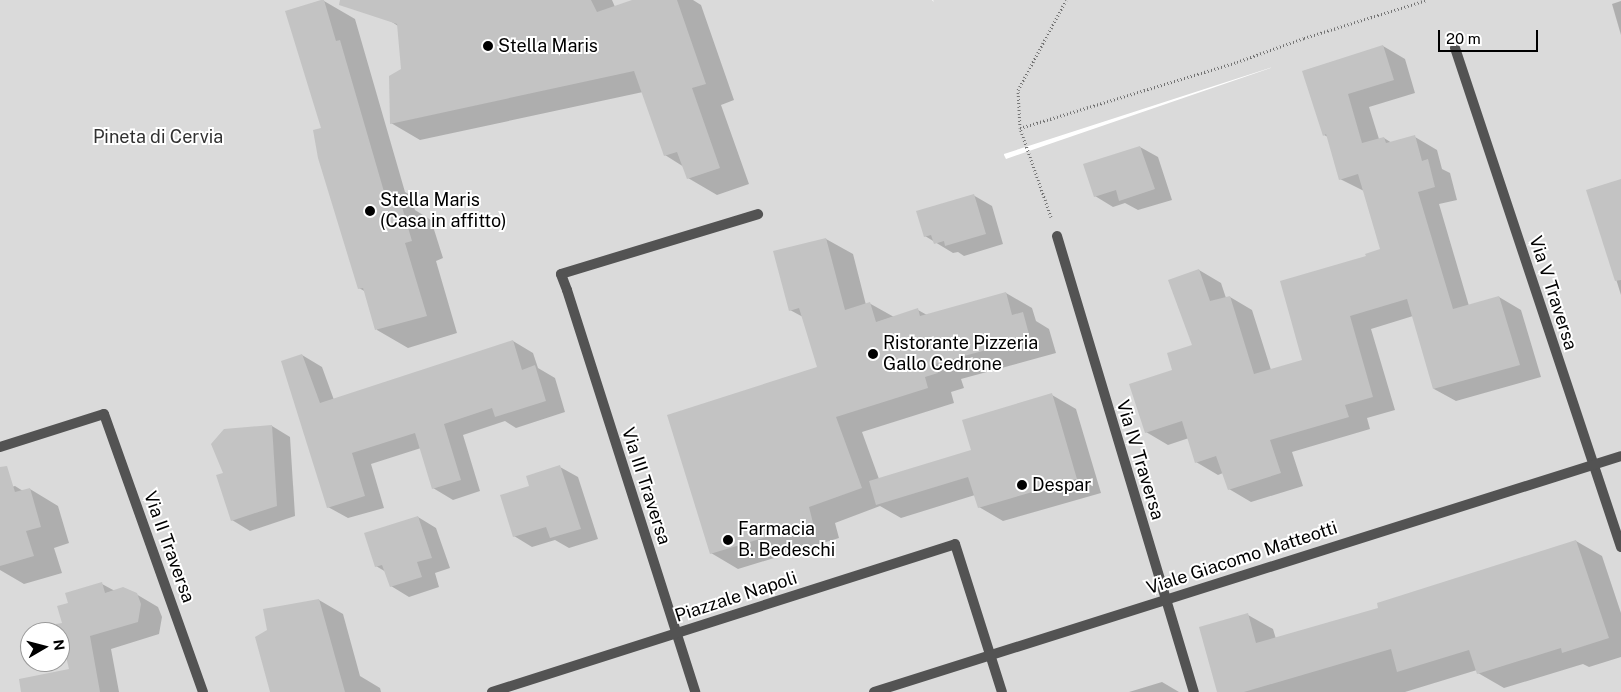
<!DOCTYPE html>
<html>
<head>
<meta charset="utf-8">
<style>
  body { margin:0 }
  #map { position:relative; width:1621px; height:692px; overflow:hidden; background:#fff; font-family:"Public Sans",sans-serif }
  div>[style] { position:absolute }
  .green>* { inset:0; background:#dadada }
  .shadow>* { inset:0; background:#0003 }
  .building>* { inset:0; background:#c3c3c3 }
  .path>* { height:3px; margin-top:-1.5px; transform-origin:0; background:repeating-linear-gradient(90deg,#757575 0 1px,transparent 0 3.5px) }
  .service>* { height:10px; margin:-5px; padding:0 5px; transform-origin:5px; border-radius:5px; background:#535353 }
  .minor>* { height:10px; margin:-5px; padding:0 5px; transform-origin:5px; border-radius:5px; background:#535353 }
  .tertiary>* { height:10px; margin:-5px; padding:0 5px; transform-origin:5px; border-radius:5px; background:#535353 }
  .dots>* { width:14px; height:14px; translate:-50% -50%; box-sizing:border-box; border:2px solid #fff; border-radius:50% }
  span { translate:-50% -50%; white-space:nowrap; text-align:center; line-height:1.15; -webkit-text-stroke:4px #fff; paint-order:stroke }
  .poi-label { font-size:18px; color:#000 }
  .left { translate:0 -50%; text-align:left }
  .park-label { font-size:18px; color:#313131 }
  .street-label { font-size:18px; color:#000 }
  .north { position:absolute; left:20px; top:622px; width:50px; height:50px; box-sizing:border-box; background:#fff; border:1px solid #999; border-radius:50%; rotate:82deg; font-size:14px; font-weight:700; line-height:20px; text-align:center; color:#000 }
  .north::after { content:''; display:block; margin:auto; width:18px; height:22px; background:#000; clip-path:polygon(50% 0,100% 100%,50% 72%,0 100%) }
  .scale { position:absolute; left:1438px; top:30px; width:100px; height:22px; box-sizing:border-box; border:2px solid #000; border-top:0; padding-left:6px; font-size:15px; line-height:18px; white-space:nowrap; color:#000; -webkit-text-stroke:4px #fff; paint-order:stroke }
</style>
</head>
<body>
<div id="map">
  <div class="green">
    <i style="clip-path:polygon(evenodd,0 0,932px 0,934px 2px,933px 0,1621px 0,1621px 692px,0 692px,0 0,1276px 66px,1006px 159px,1004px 155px,1004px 154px,1276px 66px,0 0,30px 632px,60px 632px,60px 662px,30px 662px,30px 632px)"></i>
  </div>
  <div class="shadow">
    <i style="clip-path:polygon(388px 0,612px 0,615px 7px,636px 0,693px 0,701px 5px,734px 100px,721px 105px,749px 184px,717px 195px,688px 178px,684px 167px,665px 155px,643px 92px,420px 140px,391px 123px,402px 69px,398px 26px,389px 20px)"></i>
    <i style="clip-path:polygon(324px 1px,355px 19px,405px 192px,410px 195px,415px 210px,431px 220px,443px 258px,436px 261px,457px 333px,408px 348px,377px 330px,366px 292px,359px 288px,323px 129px)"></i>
    <i style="clip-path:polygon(1621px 1px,1621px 35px,1612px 4px)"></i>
    <i style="clip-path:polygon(1383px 46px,1405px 59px,1415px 93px,1369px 107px,1379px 139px,1384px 138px,1392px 143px,1415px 137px,1437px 150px,1442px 169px,1450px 173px,1457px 200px,1439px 204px,1469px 306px,1499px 297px,1521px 310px,1541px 377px,1456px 401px,1434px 389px,1413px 316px,1371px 329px,1395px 410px,1367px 418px,1370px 429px,1292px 452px,1303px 486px,1251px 502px,1229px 489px,1223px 473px,1218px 475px,1196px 462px,1189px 438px,1168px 445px,1146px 432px,1174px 371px,1194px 346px,1199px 270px,1221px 283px,1226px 298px,1230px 297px,1252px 310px,1271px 370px,1304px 361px,1368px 257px,1381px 250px,1364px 191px,1340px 179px,1328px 137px,1324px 135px,1304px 71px)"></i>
    <i style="clip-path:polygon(1140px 147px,1158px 157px,1172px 200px,1138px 210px,1125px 203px,1113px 207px,1095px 196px)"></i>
    <i style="clip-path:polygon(1621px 180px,1621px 295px,1588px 190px)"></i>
    <i style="clip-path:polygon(973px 195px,992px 206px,1003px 244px,964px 256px,958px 252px,953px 253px,925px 236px)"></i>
    <i style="clip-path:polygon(826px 239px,853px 254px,866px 305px,869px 303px,894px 317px,918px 310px,927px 315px,1006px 293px,1032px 308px,1036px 321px,1049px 329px,1056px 353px,961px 379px,964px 388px,951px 392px,954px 403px,862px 432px,879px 479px,972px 451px,1052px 395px,1076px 409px,1101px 493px,1003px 521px,979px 507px,975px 495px,901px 518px,880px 506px,835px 523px,839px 538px,738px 569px,711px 553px,819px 368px,803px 317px,790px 310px,775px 252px)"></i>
    <i style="clip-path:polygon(513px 341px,533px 353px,538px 368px,555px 378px,565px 412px,516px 428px,505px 421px,463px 435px,480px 491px,453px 500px,433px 488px,421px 448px,371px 464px,384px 508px,348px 518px,328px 507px,302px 355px,322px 367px,334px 400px)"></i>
    <i style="clip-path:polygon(272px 426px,290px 437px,295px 516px,250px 531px,232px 520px,225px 474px)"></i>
    <i style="clip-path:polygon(560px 467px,578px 477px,598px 539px,569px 548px,555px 540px,532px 547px,514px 536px,531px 486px)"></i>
    <i style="clip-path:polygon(15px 486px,23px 491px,30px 489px,58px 506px,69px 543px,54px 548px,62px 573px,24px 584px,0 570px,0 490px)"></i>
    <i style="clip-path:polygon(418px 517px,436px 528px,450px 568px,435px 573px,439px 587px,409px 597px,391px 586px,386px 572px,376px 566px)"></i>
    <i style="clip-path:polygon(1576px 541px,1602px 556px,1621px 613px,1621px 657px,1589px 667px,1583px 664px,1504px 688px,1478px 673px,1477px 670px,1405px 692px,1219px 692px,1248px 615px,1273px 629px,1276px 639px,1380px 609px)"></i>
    <i style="clip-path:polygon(102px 584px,115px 591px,136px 594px,158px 607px,162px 617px,159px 634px,111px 649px,119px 692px,55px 692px,71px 670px,59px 632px,69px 604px)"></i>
    <i style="clip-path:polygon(319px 600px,343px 614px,360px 676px,380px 688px,381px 692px,272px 692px)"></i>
    <i style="clip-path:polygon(1162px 682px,1179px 692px,1129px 692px)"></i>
  </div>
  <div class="building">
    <i style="clip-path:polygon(321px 0,324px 0,336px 41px,340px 40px,387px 202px,400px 200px,412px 241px,405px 243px,427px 316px,375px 330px,363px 288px,358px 289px,318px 158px,313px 130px,321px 128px,285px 11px)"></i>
    <i style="clip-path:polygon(340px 0,591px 0,597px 12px,632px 0,677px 0,706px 84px,692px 88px,720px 168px,687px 179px,677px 152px,664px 156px,634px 71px,390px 124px,389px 76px,401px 69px,397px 24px,339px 5px)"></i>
    <i style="clip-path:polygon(1383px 45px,1394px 80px,1348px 94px,1362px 143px,1384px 137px,1386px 143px,1415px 135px,1422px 161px,1428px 159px,1435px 187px,1418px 192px,1453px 309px,1499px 296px,1520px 365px,1433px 389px,1407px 299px,1350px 316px,1373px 397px,1345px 405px,1349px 417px,1270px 440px,1281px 473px,1228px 490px,1216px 456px,1195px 463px,1182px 421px,1145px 433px,1129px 384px,1172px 370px,1167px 353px,1192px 345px,1168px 280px,1199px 269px,1210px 301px,1230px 296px,1254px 374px,1302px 360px,1280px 281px,1366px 256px,1365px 254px,1380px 249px,1358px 174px,1339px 180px,1326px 134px,1323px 136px,1302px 71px)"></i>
    <i style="clip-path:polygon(1140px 146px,1155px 189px,1119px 201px,1116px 190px,1094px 197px,1083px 164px)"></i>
    <i style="clip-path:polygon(1621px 179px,1621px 280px,1615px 281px,1586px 190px)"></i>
    <i style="clip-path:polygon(974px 194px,986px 234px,945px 246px,944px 241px,934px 244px,931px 235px,924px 237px,916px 211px)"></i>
    <i style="clip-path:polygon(826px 238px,845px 310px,870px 302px,876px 322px,918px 308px,920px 316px,1006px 292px,1012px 315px,1023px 312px,1030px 338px,935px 364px,938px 373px,925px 377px,928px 388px,836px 417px,862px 488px,809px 507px,813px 523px,710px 554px,667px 415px,817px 367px,799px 308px,789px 311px,773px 251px)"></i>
    <i style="clip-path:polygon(513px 340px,522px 370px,535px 365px,546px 401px,495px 417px,492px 408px,444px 424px,461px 480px,432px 489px,415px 433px,352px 453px,365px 496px,327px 508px,281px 361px,302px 354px,320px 403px)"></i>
    <i style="clip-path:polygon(1052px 393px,1077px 479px,978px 508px,968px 477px,876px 505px,869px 481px,971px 450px,962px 420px)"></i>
    <i style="clip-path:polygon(272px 425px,277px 506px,231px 521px,216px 475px,223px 473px,211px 444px,224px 429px)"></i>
    <i style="clip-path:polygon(560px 465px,581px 529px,550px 538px,546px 527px,513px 537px,500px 495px,529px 486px,526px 476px)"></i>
    <i style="clip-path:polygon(7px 466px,15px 492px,30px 488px,41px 527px,26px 531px,34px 556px,0 566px,0 467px)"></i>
    <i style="clip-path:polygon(418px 516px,432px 558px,417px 562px,422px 577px,390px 587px,382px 565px,375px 567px,364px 533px)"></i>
    <i style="clip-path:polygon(1576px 540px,1609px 638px,1562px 653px,1561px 648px,1477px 674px,1469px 650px,1397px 672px,1391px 649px,1244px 692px,1217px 692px,1199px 627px,1248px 613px,1256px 643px,1378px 608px,1377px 603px)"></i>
    <i style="clip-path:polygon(102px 582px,105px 593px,123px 587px,137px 593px,141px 604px,138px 622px,90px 636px,100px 692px,21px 692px,19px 679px,69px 669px,60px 632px,58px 632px,56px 624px,62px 623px,57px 606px,68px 603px,65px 593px)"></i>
    <i style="clip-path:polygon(319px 599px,345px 692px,270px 692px,255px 637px,267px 630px,263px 609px)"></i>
  </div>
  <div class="path">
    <i style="left:1020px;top:128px;width:227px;rotate:-16.9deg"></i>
    <i style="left:1237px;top:62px;width:71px;rotate:-19.7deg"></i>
    <i style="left:1304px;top:38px;width:129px;rotate:-17.2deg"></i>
    <i style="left:1051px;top:217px;width:94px;rotate:-109.2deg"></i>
    <i style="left:1020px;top:128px;width:38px;rotate:-93deg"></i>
    <i style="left:1018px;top:90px;width:102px;rotate:-61.9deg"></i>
  </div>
  <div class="service">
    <i style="left:567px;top:290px;width:17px;rotate:-111deg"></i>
    <i style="left:561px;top:274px;width:206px;rotate:-16.9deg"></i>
    <i style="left:0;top:447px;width:109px;rotate:-17.6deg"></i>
  </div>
  <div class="minor">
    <i style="left:1455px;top:48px;width:526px;rotate:71.6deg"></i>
    <i style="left:1057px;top:236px;width:476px;rotate:73.3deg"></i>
    <i style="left:567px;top:290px;width:422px;rotate:72.3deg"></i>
    <i style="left:104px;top:414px;width:295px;rotate:70.4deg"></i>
    <i style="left:492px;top:692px;width:486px;rotate:-17.7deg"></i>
    <i style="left:955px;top:544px;width:155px;rotate:72.4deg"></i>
  </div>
  <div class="tertiary">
    <i style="left:874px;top:692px;width:783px;rotate:-17.53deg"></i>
  </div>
  <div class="dots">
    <i style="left:488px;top:46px;background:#000"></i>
    <i style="left:370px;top:211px;background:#000"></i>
    <i style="left:873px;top:354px;background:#000"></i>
    <i style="left:1022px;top:485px;background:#000"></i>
    <i style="left:728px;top:540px;background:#000"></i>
  </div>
  <div class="poi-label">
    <span class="left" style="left:498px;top:46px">Stella Maris</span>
    <span class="left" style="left:380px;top:211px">Stella Maris<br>(Casa in affitto)</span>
    <span class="left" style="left:883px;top:354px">Ristorante Pizzeria<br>Gallo Cedrone</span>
    <span class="left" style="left:1032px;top:485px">Despar</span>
    <span class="left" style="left:738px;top:540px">Farmacia<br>B. Bedeschi</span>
  </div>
  <div class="park-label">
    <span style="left:158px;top:137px">Pineta di Cervia</span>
  </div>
  <div class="street-label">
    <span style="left:1553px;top:293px;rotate:72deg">Via V Traversa</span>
    <span style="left:1140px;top:460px;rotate:73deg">Via IV Traversa</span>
    <span style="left:646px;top:486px;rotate:72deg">Via III Traversa</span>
    <span style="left:169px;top:547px;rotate:70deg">Via II Traversa</span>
    <span style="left:1242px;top:558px;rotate:-18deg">Viale Giacomo Matteotti</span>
    <span style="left:736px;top:597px;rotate:-18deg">Piazzale Napoli</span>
  </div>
  <div class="north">N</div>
  <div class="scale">20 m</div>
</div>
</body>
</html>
